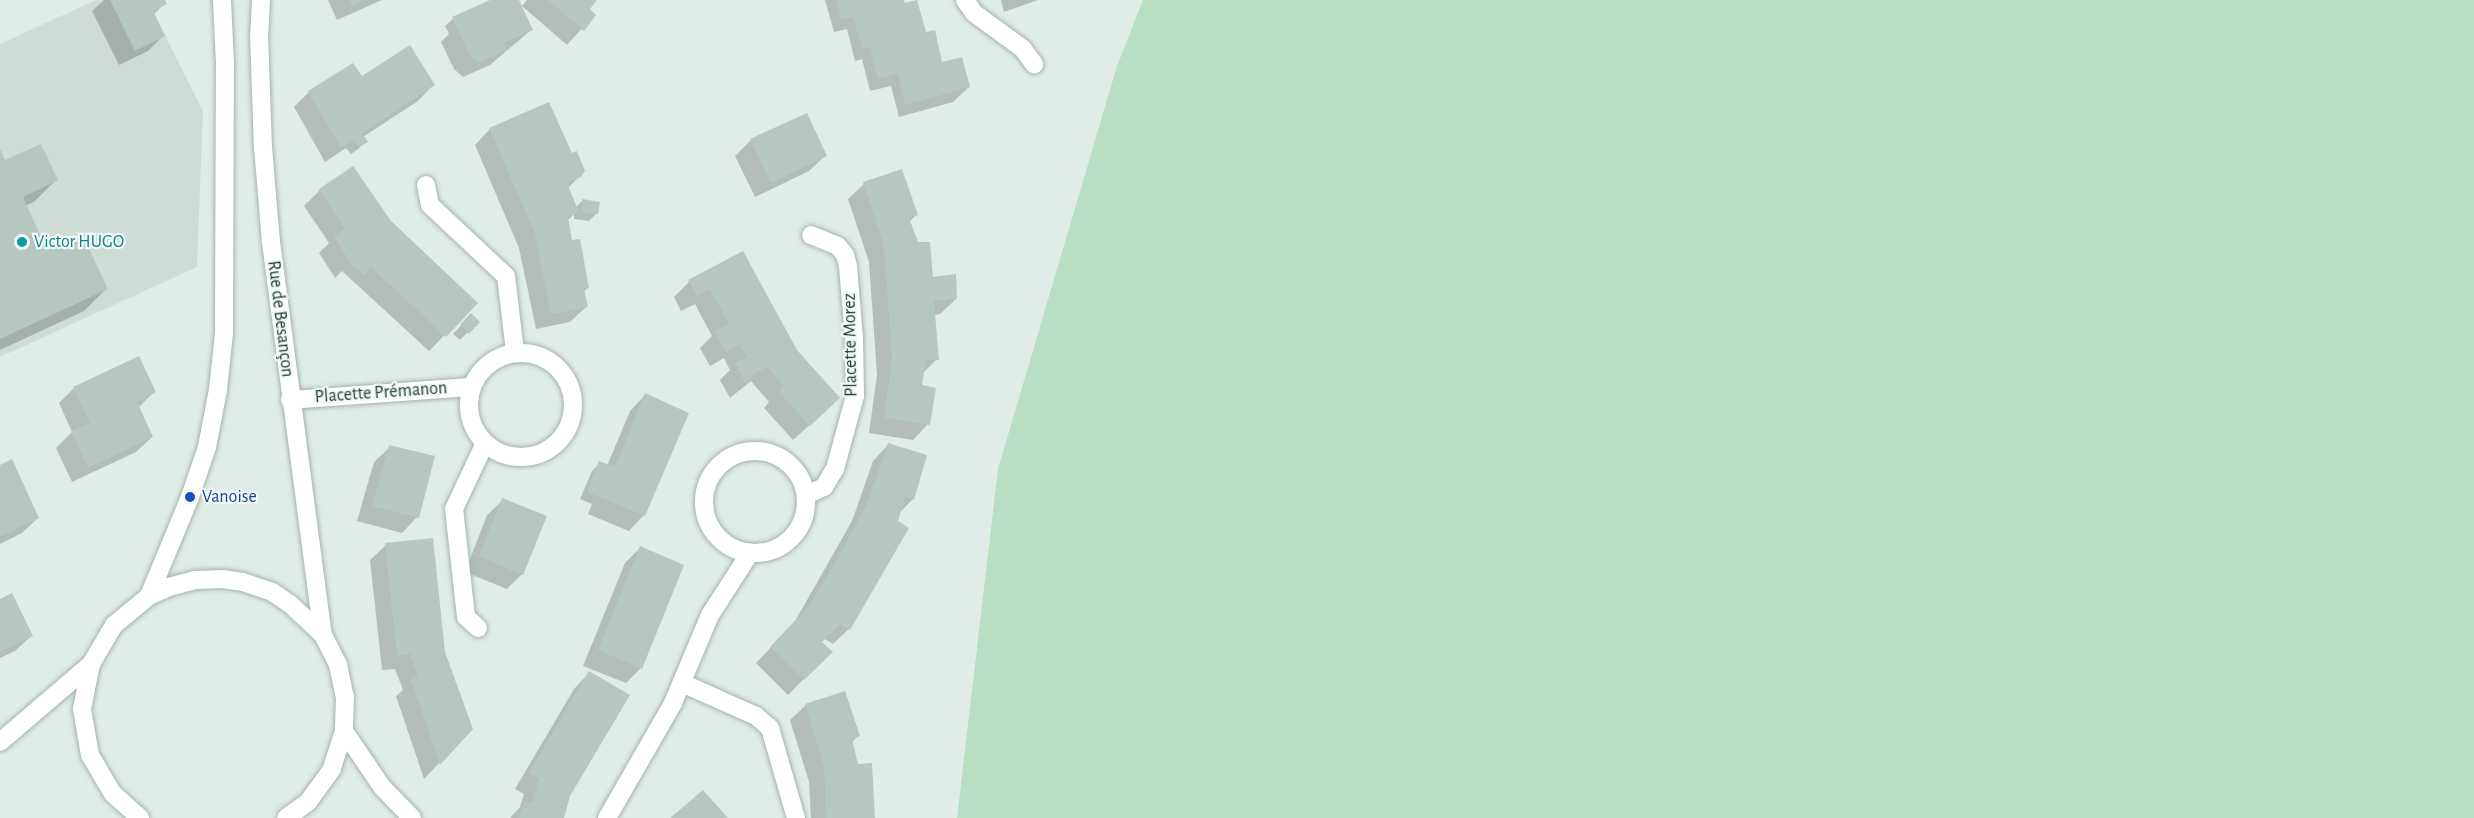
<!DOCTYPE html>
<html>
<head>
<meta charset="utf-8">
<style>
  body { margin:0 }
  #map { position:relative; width:2474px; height:818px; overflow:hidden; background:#e0ece7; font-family:"Alegreya Sans",sans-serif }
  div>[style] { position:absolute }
  .built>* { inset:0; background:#cfdcd6 }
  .green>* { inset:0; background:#b8dfc4 }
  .shadow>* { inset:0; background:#0003 }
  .building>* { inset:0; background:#b6c7c0 }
  .roads { filter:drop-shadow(0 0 2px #a3b4ae) drop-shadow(0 0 2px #a3b4ae) }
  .minor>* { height:18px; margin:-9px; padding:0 9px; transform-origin:9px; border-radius:9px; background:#fff }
  .minor>.ring { margin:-9px; padding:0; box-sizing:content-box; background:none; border:18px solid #fff; border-radius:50% }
  .tertiary>* { height:18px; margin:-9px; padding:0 9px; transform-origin:9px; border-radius:9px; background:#fff }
  .dots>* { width:16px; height:16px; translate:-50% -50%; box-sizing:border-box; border:3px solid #f1f8f5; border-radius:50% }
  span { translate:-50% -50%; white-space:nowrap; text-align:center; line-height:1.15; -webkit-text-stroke:4.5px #f1f8f5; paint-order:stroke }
  .culture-label { font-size:18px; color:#0d838f }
  .left { translate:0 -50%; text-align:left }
  .street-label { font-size:18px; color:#203e36 }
  .transit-label { font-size:18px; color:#164399 }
</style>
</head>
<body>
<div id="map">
  <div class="built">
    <i style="clip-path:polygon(96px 0,165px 0,167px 4px,153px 11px,203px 111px,197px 267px,0 357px,0 44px)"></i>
  </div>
  <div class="green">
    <i style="clip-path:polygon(1143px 0,2474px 0,2474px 818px,957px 818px,998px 469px,1117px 66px)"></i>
  </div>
  <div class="shadow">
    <i style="clip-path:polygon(104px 0,164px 0,165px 3px,153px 15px,163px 36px,148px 51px,119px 65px,92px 11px)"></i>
    <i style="clip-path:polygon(328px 0,382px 0,337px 20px)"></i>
    <i style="clip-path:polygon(493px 0,517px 0,531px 30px,490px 65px,463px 77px,454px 69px,441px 42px,449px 34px,445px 26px,453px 19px)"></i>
    <i style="clip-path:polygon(527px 0,595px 0,588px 9px,594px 15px,567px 45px,522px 6px)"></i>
    <i style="clip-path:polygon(825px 0,902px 0,941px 63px,969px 87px,953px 102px,899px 117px,891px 86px,870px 91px,862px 59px,855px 61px,847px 29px,834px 32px)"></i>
    <i style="clip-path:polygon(1001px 0,1038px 0,1004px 12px)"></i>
    <i style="clip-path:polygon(362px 78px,433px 85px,418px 101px,363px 137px,366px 141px,358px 149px,351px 154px,346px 148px,325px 162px,294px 107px,309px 92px)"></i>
    <i style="clip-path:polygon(490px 129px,580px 176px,567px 189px,575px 208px,582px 201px,597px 213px,589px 221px,574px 219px,574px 214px,567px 221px,571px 242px,588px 288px,583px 292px,586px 307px,570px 322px,536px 329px,519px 248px,475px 145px)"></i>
    <i style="clip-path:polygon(751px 140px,825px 156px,809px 171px,755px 197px,735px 156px)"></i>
    <i style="clip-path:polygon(0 153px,4px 162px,56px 180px,34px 202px,25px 206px,47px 252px,106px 289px,84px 311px,0 350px)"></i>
    <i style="clip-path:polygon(353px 168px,390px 222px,476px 303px,429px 351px,342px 271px,335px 278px,319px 253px,329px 243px,304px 206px,320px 190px)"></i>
    <i style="clip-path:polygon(864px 184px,916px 215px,909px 222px,931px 278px,956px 299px,940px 314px,934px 315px,937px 359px,923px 373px,921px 386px,928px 424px,913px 440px,869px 433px,877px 375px,869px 262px,848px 199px)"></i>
    <i style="clip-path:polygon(742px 253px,823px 413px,793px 440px,764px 408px,769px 402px,751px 381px,730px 398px,720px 380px,730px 370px,724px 358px,710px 366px,700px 348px,712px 336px,695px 304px,681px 311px,674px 297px,689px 282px)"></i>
    <i style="clip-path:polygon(471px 315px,478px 322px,460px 340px,453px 334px)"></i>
    <i style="clip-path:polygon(74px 388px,154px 392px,138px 408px,152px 437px,136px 452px,72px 482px,56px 448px,72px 432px,59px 403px)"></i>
    <i style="clip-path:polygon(645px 395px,644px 515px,629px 531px,588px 514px,592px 504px,580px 499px,592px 471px,600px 463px,607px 466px,630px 411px)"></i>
    <i style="clip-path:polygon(888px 445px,913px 499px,899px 513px,849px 629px,833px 644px,823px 638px,820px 642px,830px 652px,788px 695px,756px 663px,794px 623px,852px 521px,873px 461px)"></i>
    <i style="clip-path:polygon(390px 447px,417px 517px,402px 533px,357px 521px,374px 462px)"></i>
    <i style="clip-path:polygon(0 467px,38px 518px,22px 533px,0 544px)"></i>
    <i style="clip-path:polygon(503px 500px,522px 574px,507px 589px,465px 572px,487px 515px)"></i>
    <i style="clip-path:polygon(386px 545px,443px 652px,471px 729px,424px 779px,396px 696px,403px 690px,395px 669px,382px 670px,370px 560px)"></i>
    <i style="clip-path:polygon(641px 547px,641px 668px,626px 683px,583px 666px,625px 563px)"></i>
    <i style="clip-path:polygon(0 600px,31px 636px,15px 651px,0 658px)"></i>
    <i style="clip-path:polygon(589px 673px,569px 796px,562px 818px,510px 818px,520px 807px,524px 794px,515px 789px,574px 689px)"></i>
    <i style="clip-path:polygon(806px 705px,858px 736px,851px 743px,873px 818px,811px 818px,809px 782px,790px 720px)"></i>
  </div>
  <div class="building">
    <i style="clip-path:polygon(110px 0,165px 0,167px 4px,153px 11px,165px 36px,135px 51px)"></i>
    <i style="clip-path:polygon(350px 0,366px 0,352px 6px)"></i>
    <i style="clip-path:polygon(490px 0,519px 0,533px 30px,504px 43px,507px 50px,479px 63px,469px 54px,452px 17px)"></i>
    <i style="clip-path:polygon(548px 0,597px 0,590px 9px,596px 15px,584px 31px)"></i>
    <i style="clip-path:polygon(836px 0,904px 0,905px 3px,917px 0,926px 32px,935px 30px,942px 62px,962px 57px,970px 87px,905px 105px,898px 73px,878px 79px,870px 47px,862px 49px,853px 17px,840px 20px)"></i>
    <i style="clip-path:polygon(410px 45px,435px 85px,362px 133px,368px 142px,359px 147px,353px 139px,341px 148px,308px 91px,353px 63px,362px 76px)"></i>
    <i style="clip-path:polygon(549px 102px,572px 153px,577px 151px,585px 171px,581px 177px,567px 183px,579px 212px,568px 217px,572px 240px,580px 239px,589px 288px,584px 289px,588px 307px,551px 314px,534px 231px,489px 128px)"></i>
    <i style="clip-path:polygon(807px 113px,827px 156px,771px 183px,750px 139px)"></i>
    <i style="clip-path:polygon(41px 144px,58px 180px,23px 197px,47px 250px,82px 234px,108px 289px,0 339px,0 149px,5px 160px)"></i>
    <i style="clip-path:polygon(353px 166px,391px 221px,478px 303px,446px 337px,371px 267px,364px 275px,351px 264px,334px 236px,345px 229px,319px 189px)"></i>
    <i style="clip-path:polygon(902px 169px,918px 215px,909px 218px,918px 242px,930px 242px,933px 277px,956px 274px,957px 299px,934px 301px,939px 360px,926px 361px,922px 385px,936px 388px,930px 425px,884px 418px,892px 358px,884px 246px,863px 182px)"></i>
    <i style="clip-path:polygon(582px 199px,600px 202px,598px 214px,581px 212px)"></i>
    <i style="clip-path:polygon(743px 251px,797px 350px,840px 398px,810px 426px,779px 392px,784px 386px,767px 367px,755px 373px,746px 384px,735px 363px,747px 357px,740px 344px,726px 352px,714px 331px,729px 324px,710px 289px,697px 296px,688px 280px)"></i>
    <i style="clip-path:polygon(471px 313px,480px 322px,469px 334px,460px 325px)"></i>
    <i style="clip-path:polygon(139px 356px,156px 392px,137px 402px,153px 437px,88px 468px,71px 431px,90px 423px,73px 387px)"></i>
    <i style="clip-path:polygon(645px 393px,689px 413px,645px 516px,587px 492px,599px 461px,615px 467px)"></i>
    <i style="clip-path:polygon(888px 443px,927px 455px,914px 500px,905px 497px,898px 521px,909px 528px,850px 630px,840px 624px,822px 642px,833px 652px,804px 680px,770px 647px,809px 606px,839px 556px,867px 504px)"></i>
    <i style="clip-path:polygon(389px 445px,435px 456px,419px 518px,372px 506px)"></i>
    <i style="clip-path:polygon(12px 459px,39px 518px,0 537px,0 465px)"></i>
    <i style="clip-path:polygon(502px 498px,547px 516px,523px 575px,479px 556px)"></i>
    <i style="clip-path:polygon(433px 538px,445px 652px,473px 729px,440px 765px,411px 680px,418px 676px,410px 654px,397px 656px,385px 543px)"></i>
    <i style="clip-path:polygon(640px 546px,684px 565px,642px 669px,598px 650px)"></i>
    <i style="clip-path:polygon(12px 593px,33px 636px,0 652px,0 599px)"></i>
    <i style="clip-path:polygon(589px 671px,630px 695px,570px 796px,564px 818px,519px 818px,524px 801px,532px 803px,539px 779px,529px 773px)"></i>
    <i style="clip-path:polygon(845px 691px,860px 736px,852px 739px,858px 764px,872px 763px,875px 818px,826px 818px,824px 766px,805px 704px)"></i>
    <i style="clip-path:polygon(703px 790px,728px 818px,670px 818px)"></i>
  </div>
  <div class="roads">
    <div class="minor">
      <i style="left:965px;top:0;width:16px;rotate:55deg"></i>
      <i style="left:974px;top:13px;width:61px;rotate:36.3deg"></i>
      <i style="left:1023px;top:49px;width:19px;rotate:54deg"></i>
      <i style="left:426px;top:185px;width:20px;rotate:79deg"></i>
      <i style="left:430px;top:205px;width:104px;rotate:43.1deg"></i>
      <i style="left:506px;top:276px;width:77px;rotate:83.2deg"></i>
      <i class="ring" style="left:469px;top:353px;width:86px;height:86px"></i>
      <i style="left:290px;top:400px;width:182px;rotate:-4.1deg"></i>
      <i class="ring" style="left:704px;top:451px;width:84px;height:84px"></i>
      <i style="left:806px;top:495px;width:20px;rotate:-24deg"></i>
      <i style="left:824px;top:487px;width:21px;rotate:-59deg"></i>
      <i style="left:835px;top:469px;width:76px;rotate:-74.7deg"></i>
      <i style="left:855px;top:396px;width:58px;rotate:-91deg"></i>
      <i style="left:854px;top:338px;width:72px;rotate:-94.8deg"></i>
      <i style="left:848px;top:266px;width:11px;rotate:-105deg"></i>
      <i style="left:845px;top:255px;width:11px;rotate:-128deg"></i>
      <i style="left:838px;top:246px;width:29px;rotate:-158deg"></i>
      <i style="left:478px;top:628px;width:16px;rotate:-137deg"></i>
      <i style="left:466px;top:617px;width:109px;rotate:-96.3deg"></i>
      <i style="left:454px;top:509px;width:73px;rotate:-64.8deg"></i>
      <i style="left:682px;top:683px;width:81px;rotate:24deg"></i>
      <i style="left:756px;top:716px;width:18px;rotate:41deg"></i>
      <i style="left:770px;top:728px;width:94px;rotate:73.9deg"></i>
      <i style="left:344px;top:731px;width:68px;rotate:55.8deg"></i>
      <i style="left:382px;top:787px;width:43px;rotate:45.9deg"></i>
      <i style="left:607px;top:818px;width:133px;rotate:-60.1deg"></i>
      <i style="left:673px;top:703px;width:95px;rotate:-67.2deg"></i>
      <i style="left:710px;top:615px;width:74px;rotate:-57.2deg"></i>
    </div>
    <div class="tertiary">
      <i style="left:261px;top:0;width:35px;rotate:93deg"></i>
      <i style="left:259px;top:35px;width:112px;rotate:88deg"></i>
      <i style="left:263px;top:147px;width:95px;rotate:85.2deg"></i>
      <i style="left:271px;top:242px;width:396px;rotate:82.5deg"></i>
      <i style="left:149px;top:596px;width:107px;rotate:-67.5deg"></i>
      <i style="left:190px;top:497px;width:53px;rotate:-71.2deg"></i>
      <i style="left:207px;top:447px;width:58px;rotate:-79.1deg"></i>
      <i style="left:218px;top:390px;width:57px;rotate:-84deg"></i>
      <i style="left:224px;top:333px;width:269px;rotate:-89.8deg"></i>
      <i style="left:225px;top:64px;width:64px;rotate:-92.7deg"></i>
      <i style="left:0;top:742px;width:120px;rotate:-40.6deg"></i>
      <i style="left:140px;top:818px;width:36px;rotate:-138deg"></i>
      <i style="left:113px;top:794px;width:45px;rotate:-120.5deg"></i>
      <i style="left:90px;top:755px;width:47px;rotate:-99.9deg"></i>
      <i style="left:82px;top:709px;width:46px;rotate:-78.7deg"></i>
      <i style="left:91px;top:664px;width:45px;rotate:-59.5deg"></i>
      <i style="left:114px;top:625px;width:45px;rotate:-39.6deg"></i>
      <i style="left:149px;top:596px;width:22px;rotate:-24deg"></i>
      <i style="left:169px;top:587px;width:27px;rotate:-15deg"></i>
      <i style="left:195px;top:580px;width:27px;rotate:-2deg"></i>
      <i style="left:222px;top:579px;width:21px;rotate:8deg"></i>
      <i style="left:243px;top:582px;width:31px;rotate:19deg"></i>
      <i style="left:272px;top:592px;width:22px;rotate:34deg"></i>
      <i style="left:290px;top:604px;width:45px;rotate:43.2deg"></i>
      <i style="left:323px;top:635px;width:34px;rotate:63deg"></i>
      <i style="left:338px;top:665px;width:33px;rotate:78deg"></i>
      <i style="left:345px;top:697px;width:34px;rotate:92deg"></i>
      <i style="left:344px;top:731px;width:40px;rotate:108deg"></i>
      <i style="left:332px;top:769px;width:41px;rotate:126deg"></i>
      <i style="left:308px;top:802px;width:27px;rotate:144deg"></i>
    </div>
  </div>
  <div class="dots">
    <i style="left:22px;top:242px;background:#0f9aa8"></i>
    <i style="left:190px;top:497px;background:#1a4fb4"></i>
  </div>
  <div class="culture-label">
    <span class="left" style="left:34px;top:242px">Victor HUGO</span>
  </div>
  <div class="street-label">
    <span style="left:280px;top:319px;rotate:83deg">Rue de Besançon</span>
    <span style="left:851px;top:345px;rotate:-91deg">Placette Morez</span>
    <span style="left:381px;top:393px;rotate:-4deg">Placette Prémanon</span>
  </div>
  <div class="transit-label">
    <span class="left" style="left:202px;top:497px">Vanoise</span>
  </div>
</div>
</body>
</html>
